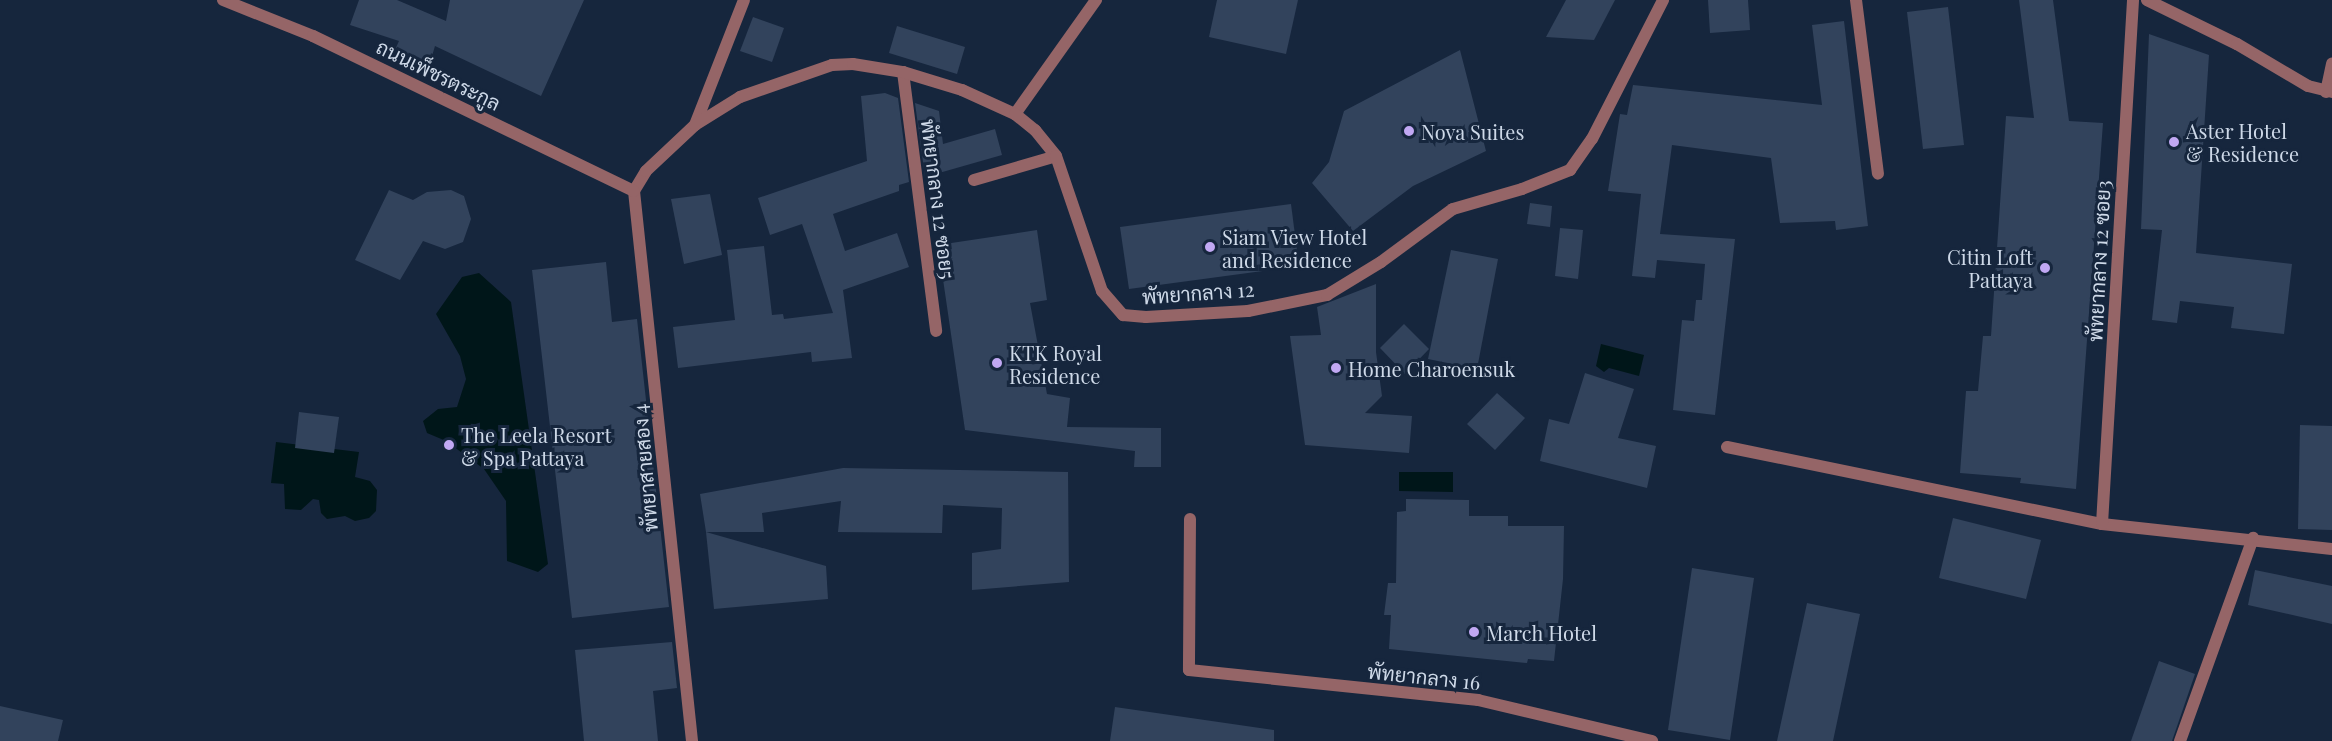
<!DOCTYPE html>
<html>
<head>
<meta charset="utf-8">
<style>
  body { margin:0 }
  #map { position:relative; width:2332px; height:741px; overflow:hidden; background:#16263d; font-family:"Playfair Display",Sarabun,serif }
  div>[style] { position:absolute }
  .water>* { inset:0; background:#001619 }
  .building>* { inset:0; background:#32435c }
  .minor>* { height:12px; margin:-6px; padding:0 6px; transform-origin:6px; border-radius:6px; background:#956567 }
  .tertiary>* { height:12px; margin:-6px; padding:0 6px; transform-origin:6px; border-radius:6px; background:#956567 }
  .dots>* { width:16px; height:16px; translate:-50% -50%; box-sizing:border-box; border:3px solid #16263d; border-radius:50% }
  span { translate:-50% -50%; white-space:nowrap; text-align:center; line-height:1.15; -webkit-text-stroke:6px #16263d; paint-order:stroke }
  .street-label { font-size:20px; color:#ced9e8 }
  .poi-label { font-size:20px; color:#ced9e8 }
  .left { translate:0 -50%; text-align:left }
  .right { translate:-100% -50%; text-align:right }
</style>
</head>
<body>
<div id="map">
  <div class="water">
    <i style="clip-path:polygon(479px 273px,511px 302px,548px 564px,538px 572px,507px 561px,506px 501px,484px 469px,446px 441px,427px 433px,423px 421px,438px 409px,457px 407px,466px 379px,460px 356px,436px 314px,462px 277px)"></i>
    <i style="clip-path:polygon(1601px 344px,1644px 355px,1639px 376px,1609px 368px,1604px 372px,1596px 366px)"></i>
    <i style="clip-path:polygon(276px 442px,359px 452px,355px 477px,370px 481px,377px 490px,376px 511px,369px 518px,355px 521px,345px 516px,327px 519px,321px 513px,319px 500px,313px 499px,301px 510px,285px 509px,284px 484px,271px 483px)"></i>
    <i style="clip-path:polygon(1399px 472px,1453px 472px,1453px 492px,1399px 491px)"></i>
  </div>
  <div class="building">
    <i style="clip-path:polygon(359px 0,397px 0,446px 21px,450px 0,584px 0,541px 96px,435px 46px,429px 66px,394px 52px,399px 41px,350px 25px)"></i>
    <i style="clip-path:polygon(1217px 0,1298px 0,1286px 54px,1209px 37px)"></i>
    <i style="clip-path:polygon(1566px 0,1615px 0,1594px 40px,1546px 37px)"></i>
    <i style="clip-path:polygon(1708px 0,1748px 0,1750px 30px,1710px 33px)"></i>
    <i style="clip-path:polygon(2019px 0,2053px 0,2069px 121px,2103px 123px,2076px 489px,2020px 483px,2021px 478px,1960px 473px,1966px 391px,1978px 391px,1983px 336px,1991px 336px,2006px 116px,2034px 118px)"></i>
    <i style="clip-path:polygon(1948px 7px,1964px 145px,1923px 149px,1907px 12px)"></i>
    <i style="clip-path:polygon(753px 17px,784px 28px,772px 62px,740px 51px)"></i>
    <i style="clip-path:polygon(1844px 21px,1868px 226px,1836px 230px,1835px 221px,1780px 223px,1771px 158px,1672px 145px,1660px 234px,1735px 239px,1715px 415px,1673px 410px,1682px 320px,1694px 321px,1696px 300px,1702px 300px,1705px 264px,1657px 260px,1655px 278px,1632px 276px,1641px 194px,1608px 191px,1620px 114px,1627px 115px,1633px 85px,1822px 105px,1812px 25px)"></i>
    <i style="clip-path:polygon(897px 26px,965px 47px,957px 74px,889px 53px)"></i>
    <i style="clip-path:polygon(2149px 34px,2209px 55px,2196px 253px,2292px 264px,2284px 334px,2231px 328px,2234px 307px,2180px 301px,2177px 323px,2152px 320px,2162px 230px,2141px 229px)"></i>
    <i style="clip-path:polygon(1460px 50px,1486px 151px,1413px 186px,1353px 231px,1312px 183px,1329px 162px,1344px 111px)"></i>
    <i style="clip-path:polygon(885px 93px,898px 98px,909px 182px,899px 185px,899px 191px,833px 214px,845px 251px,897px 233px,909px 267px,843px 290px,852px 358px,812px 362px,811px 352px,678px 368px,673px 327px,735px 320px,727px 250px,764px 246px,772px 315px,783px 314px,784px 319px,833px 313px,802px 224px,770px 235px,758px 198px,867px 161px,861px 96px)"></i>
    <i style="clip-path:polygon(915px 103px,939px 111px,943px 144px,995px 129px,1002px 155px,925px 177px)"></i>
    <i style="clip-path:polygon(389px 190px,413px 200px,427px 192px,451px 190px,464px 196px,471px 219px,463px 242px,445px 249px,423px 241px,400px 280px,355px 260px)"></i>
    <i style="clip-path:polygon(710px 194px,722px 255px,684px 264px,671px 199px)"></i>
    <i style="clip-path:polygon(1530px 203px,1552px 206px,1550px 227px,1527px 224px)"></i>
    <i style="clip-path:polygon(1291px 204px,1299px 266px,1129px 289px,1120px 227px)"></i>
    <i style="clip-path:polygon(1560px 228px,1583px 230px,1578px 279px,1555px 276px)"></i>
    <i style="clip-path:polygon(1037px 230px,1047px 300px,1030px 303px,1047px 394px,1070px 398px,1067px 427px,1161px 428px,1161px 467px,1134px 467px,1135px 451px,965px 430px,938px 245px)"></i>
    <i style="clip-path:polygon(1451px 250px,1498px 259px,1477px 369px,1428px 359px)"></i>
    <i style="clip-path:polygon(606px 262px,612px 322px,637px 319px,669px 607px,572px 618px,532px 270px)"></i>
    <i style="clip-path:polygon(1376px 284px,1376px 352px,1382px 396px,1365px 413px,1412px 416px,1409px 453px,1305px 445px,1290px 336px,1321px 335px,1317px 307px)"></i>
    <i style="clip-path:polygon(1404px 324px,1429px 349px,1405px 374px,1380px 348px)"></i>
    <i style="clip-path:polygon(1585px 373px,1634px 389px,1618px 438px,1656px 446px,1647px 488px,1540px 461px,1549px 419px,1569px 424px)"></i>
    <i style="clip-path:polygon(1497px 393px,1525px 418px,1495px 450px,1467px 424px)"></i>
    <i style="clip-path:polygon(299px 412px,339px 417px,334px 453px,295px 448px)"></i>
    <i style="clip-path:polygon(2300px 425px,2332px 426px,2332px 530px,2298px 529px)"></i>
    <i style="clip-path:polygon(843px 468px,1068px 472px,1069px 582px,972px 590px,972px 553px,1001px 549px,1002px 508px,943px 505px,942px 533px,838px 532px,841px 501px,762px 513px,764px 532px,706px 532px,700px 494px)"></i>
    <i style="clip-path:polygon(1406px 499px,1469px 500px,1469px 516px,1508px 516px,1508px 526px,1564px 526px,1563px 579px,1554px 661px,1528px 659px,1527px 663px,1389px 649px,1391px 615px,1384px 615px,1388px 583px,1396px 583px,1397px 512px,1406px 511px)"></i>
    <i style="clip-path:polygon(1953px 518px,2041px 540px,2026px 599px,1939px 578px)"></i>
    <i style="clip-path:polygon(706px 532px,826px 566px,828px 599px,714px 609px)"></i>
    <i style="clip-path:polygon(1692px 568px,1754px 578px,1730px 740px,1668px 730px)"></i>
    <i style="clip-path:polygon(2255px 570px,2332px 586px,2332px 624px,2248px 605px)"></i>
    <i style="clip-path:polygon(1807px 603px,1860px 614px,1833px 741px,1777px 741px)"></i>
    <i style="clip-path:polygon(672px 642px,677px 688px,653px 691px,658px 741px,584px 741px,575px 650px)"></i>
    <i style="clip-path:polygon(2159px 661px,2195px 674px,2172px 741px,2131px 741px)"></i>
    <i style="clip-path:polygon(0 706px,63px 720px,58px 741px,0 741px)"></i>
    <i style="clip-path:polygon(1115px 707px,1274px 730px,1274px 741px,1110px 741px)"></i>
  </div>
  <div class="minor">
    <i style="left:1856px;top:0;width:175px;rotate:82.8deg"></i>
    <i style="left:2147px;top:0;width:100px;rotate:26.1deg"></i>
    <i style="left:2237px;top:44px;width:82px;rotate:30.6deg"></i>
    <i style="left:2308px;top:86px;width:25px;rotate:14deg"></i>
    <i style="left:903px;top:72px;width:261px;rotate:82.7deg"></i>
    <i style="left:2326px;top:92px;width:29px;rotate:-78deg"></i>
    <i style="left:1015px;top:114px;width:140px;rotate:-54.6deg"></i>
    <i style="left:695px;top:125px;width:134px;rotate:-68.6deg"></i>
    <i style="left:974px;top:180px;width:85px;rotate:-16.3deg"></i>
    <i style="left:1727px;top:447px;width:383px;rotate:11.6deg"></i>
    <i style="left:2102px;top:524px;width:231px;rotate:6.2deg"></i>
    <i style="left:1190px;top:519px;width:151px;rotate:90.4deg"></i>
    <i style="left:1189px;top:670px;width:291px;rotate:5.9deg"></i>
    <i style="left:1478px;top:700px;width:179px;rotate:13.3deg"></i>
    <i style="left:2102px;top:524px;width:525px;rotate:-86.61deg"></i>
    <i style="left:692px;top:741px;width:553px;rotate:-96.02deg"></i>
    <i style="left:634px;top:191px;width:23px;rotate:-59deg"></i>
    <i style="left:646px;top:171px;width:67px;rotate:-43.2deg"></i>
    <i style="left:695px;top:125px;width:53px;rotate:-31.9deg"></i>
    <i style="left:740px;top:97px;width:97px;rotate:-19.2deg"></i>
    <i style="left:832px;top:65px;width:21px;rotate:-3deg"></i>
    <i style="left:853px;top:64px;width:51px;rotate:9.1deg"></i>
    <i style="left:903px;top:72px;width:62px;rotate:17deg"></i>
    <i style="left:962px;top:90px;width:58px;rotate:24.4deg"></i>
    <i style="left:1015px;top:114px;width:26px;rotate:39deg"></i>
    <i style="left:1035px;top:130px;width:33px;rotate:51deg"></i>
    <i style="left:1056px;top:156px;width:143px;rotate:71.2deg"></i>
    <i style="left:1102px;top:291px;width:32px;rotate:49deg"></i>
    <i style="left:1123px;top:315px;width:23px;rotate:5deg"></i>
    <i style="left:1146px;top:317px;width:102px;rotate:-3.4deg"></i>
    <i style="left:1248px;top:311px;width:81px;rotate:-11.4deg"></i>
    <i style="left:1327px;top:295px;width:63px;rotate:-31.4deg"></i>
    <i style="left:1381px;top:262px;width:89px;rotate:-36.4deg"></i>
    <i style="left:1453px;top:209px;width:72px;rotate:-16.2deg"></i>
    <i style="left:1522px;top:189px;width:52px;rotate:-21.6deg"></i>
    <i style="left:1570px;top:170px;width:38px;rotate:-55deg"></i>
    <i style="left:1592px;top:139px;width:156px;rotate:-62.9deg"></i>
    <i style="left:2180px;top:741px;width:216px;rotate:-70.2deg"></i>
  </div>
  <div class="tertiary">
    <i style="left:223px;top:0;width:97px;rotate:21.8deg"></i>
    <i style="left:313px;top:36px;width:356px;rotate:25.8deg"></i>
  </div>
  <div class="dots">
    <i style="left:1409px;top:131px;background:#c1a8f3"></i>
    <i style="left:2174px;top:142px;background:#c1a8f3"></i>
    <i style="left:1210px;top:247px;background:#c1a8f3"></i>
    <i style="left:2045px;top:268px;background:#c1a8f3"></i>
    <i style="left:997px;top:363px;background:#c1a8f3"></i>
    <i style="left:1336px;top:368px;background:#c1a8f3"></i>
    <i style="left:449px;top:445px;background:#c1a8f3"></i>
    <i style="left:1474px;top:632px;background:#c1a8f3"></i>
  </div>
  <div class="street-label">
    <span style="left:439px;top:74px;rotate:26deg">ถนนเพ็ชรตระกูล</span>
    <span style="left:939px;top:199px;rotate:83deg">พัทยากลาง 12 ซอย5</span>
    <span style="left:2098px;top:261px;rotate:-87deg">พัทยากลาง 12 ซอย3</span>
    <span style="left:1198px;top:292px;rotate:-4deg">พัทยากลาง 12</span>
    <span style="left:644px;top:468px;rotate:-95deg">พัทยาสายสอง 4</span>
    <span style="left:1424px;top:676px;rotate:6deg">พัทยากลาง 16</span>
  </div>
  <div class="poi-label">
    <span class="left" style="left:2186px;top:142px">Aster Hotel<br>&amp; Residence</span>
    <span class="left" style="left:1421px;top:131px">Nova Suites</span>
    <span class="left" style="left:1222px;top:248px">Siam View Hotel<br>and Residence</span>
    <span class="right" style="left:2033px;top:268px">Citin Loft<br>Pattaya</span>
    <span class="left" style="left:1009px;top:364px">KTK Royal<br>Residence</span>
    <span class="left" style="left:1348px;top:368px">Home Charoensuk</span>
    <span class="left" style="left:461px;top:446px">The Leela Resort<br>&amp; Spa Pattaya</span>
    <span class="left" style="left:1486px;top:632px">March Hotel</span>
  </div>
</div>
</body>
</html>
